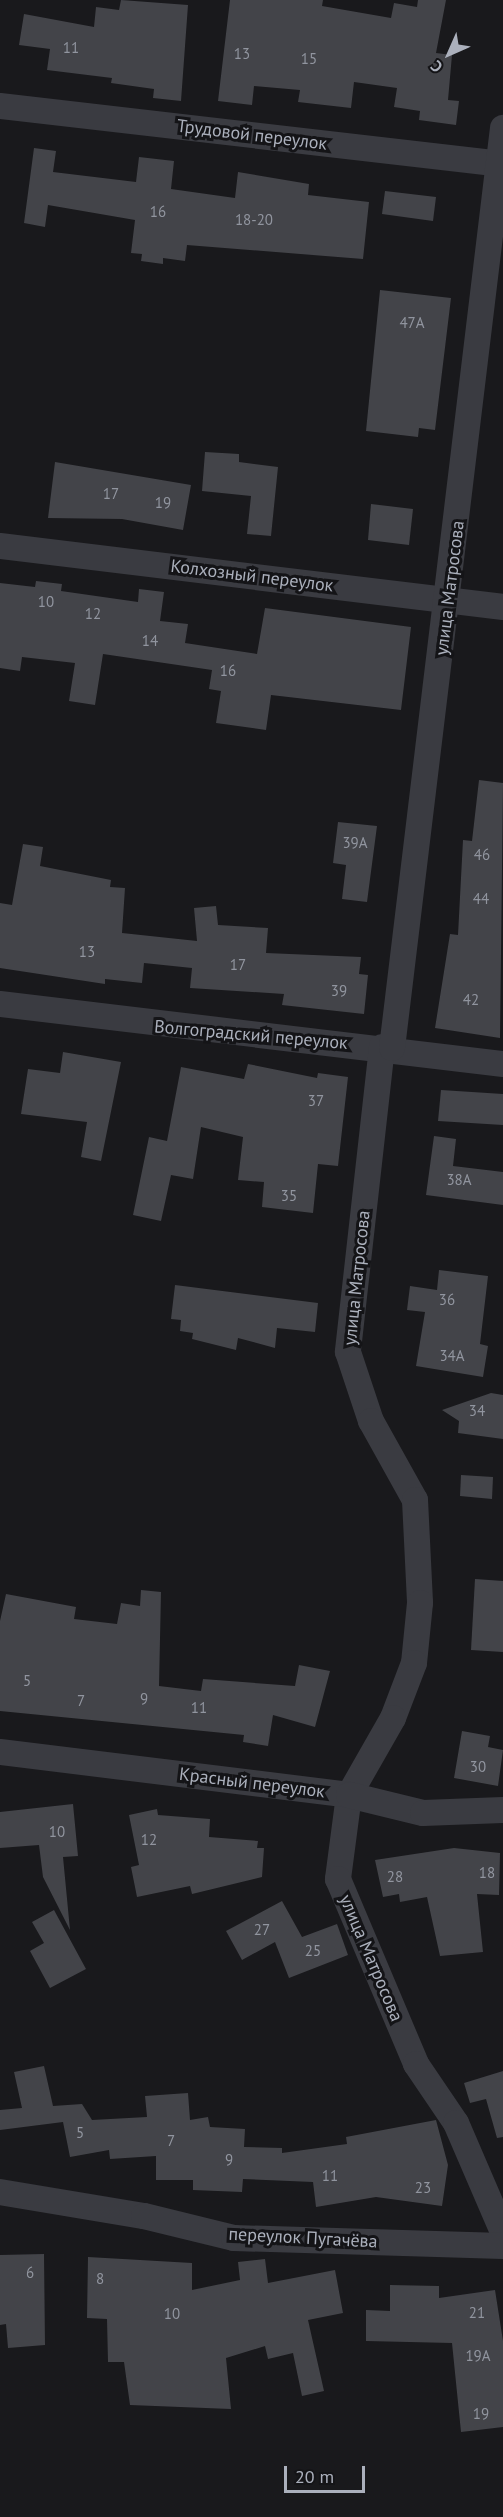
<!DOCTYPE html>
<html>
<head>
<meta charset="utf-8">
<style>
  body { margin:0 }
  #map { position:relative; width:503px; height:2517px; overflow:hidden; background:#19191c; font-family:"PT Sans",sans-serif }
  div>[style] { position:absolute }
  .building>* { inset:0; background:#434449 }
  .minor>* { height:26px; margin:-13px; padding:0 13px; transform-origin:13px; border-radius:13px; background:#3a3b41 }
  span { translate:-50% -50%; white-space:nowrap; text-align:center; line-height:1.15; -webkit-text-stroke:6px #141417; paint-order:stroke }
  .number-label { font-size:15px; color:#91959f }
  .number-label span { -webkit-text-stroke-width:0 }
  .street-label { font-size:18px; color:#abb0bc }
  .north { position:absolute; left:419px; top:24px; width:60px; height:60px; -webkit-text-stroke:4px #141417; paint-order:stroke; rotate:225deg; font-size:16px; font-weight:700; line-height:24px; text-align:center; color:#abb0bc }
  .north::after { content:''; display:block; margin:auto; width:21px; height:27px; background:#abb0bc; clip-path:polygon(50% 0,100% 100%,50% 72%,0 100%) }
  .scale { position:absolute; left:284px; top:2466px; width:81px; height:27px; box-sizing:border-box; border:3px solid #abb0bc; border-top:0; padding-left:8px; font-size:18px; line-height:21px; white-space:nowrap; color:#abb0bc; -webkit-text-stroke:4px #141417; paint-order:stroke }
</style>
</head>
<body>
<div id="map">
  <div class="building">
    <i style="clip-path:polygon(121px 0,188px 5px,181px 101px,153px 98px,154px 89px,111px 83px,112px 78px,47px 70px,50px 49px,19px 45px,24px 14px,94px 27px,96px 7px,119px 10px)"></i>
    <i style="clip-path:polygon(230px 0,323px 0,322px 6px,391px 18px,394px 3px,417px 7px,418px 0,446px 0,436px 53px,452px 55px,448px 100px,459px 101px,456px 125px,419px 120px,420px 111px,394px 107px,397px 88px,354px 82px,351px 108px,298px 102px,300px 90px,254px 86px,252px 105px,218px 101px)"></i>
    <i style="clip-path:polygon(34px 148px,56px 151px,53px 172px,136px 182px,139px 157px,174px 161px,171px 189px,235px 198px,238px 172px,309px 184px,308px 195px,369px 202px,363px 259px,187px 245px,185px 261px,163px 258px,163px 264px,141px 261px,142px 254px,131px 253px,135px 220px,48px 205px,45px 227px,24px 223px)"></i>
    <i style="clip-path:polygon(385px 191px,436px 197px,433px 221px,382px 214px)"></i>
    <i style="clip-path:polygon(380px 290px,451px 298px,435px 430px,419px 428px,418px 437px,366px 431px)"></i>
    <i style="clip-path:polygon(205px 452px,239px 454px,239px 462px,278px 467px,271px 536px,247px 534px,251px 496px,202px 491px)"></i>
    <i style="clip-path:polygon(55px 462px,191px 485px,183px 530px,122px 519px,48px 518px)"></i>
    <i style="clip-path:polygon(371px 504px,413px 509px,409px 545px,368px 540px)"></i>
    <i style="clip-path:polygon(36px 581px,62px 584px,61px 591px,138px 602px,139px 589px,164px 592px,160px 621px,188px 624px,185px 643px,257px 654px,265px 608px,411px 627px,401px 710px,271px 695px,266px 730px,216px 723px,221px 691px,209px 689px,212px 670px,103px 654px,95px 705px,69px 701px,75px 663px,22px 657px,20px 671px,0 668px,0 583px,35px 587px)"></i>
    <i style="clip-path:polygon(479px 780px,503px 783px,500px 1038px,435px 1028px,450px 934px,458px 935px,463px 840px,472px 841px)"></i>
    <i style="clip-path:polygon(338px 822px,377px 826px,367px 902px,342px 899px,346px 865px,333px 863px)"></i>
    <i style="clip-path:polygon(23px 844px,43px 847px,40px 866px,111px 880px,110px 887px,125px 888px,122px 933px,197px 941px,194px 908px,216px 906px,218px 925px,268px 928px,266px 953px,361px 957px,359px 974px,368px 975px,364px 1014px,282px 1005px,284px 994px,190px 988px,192px 968px,144px 963px,142px 983px,105px 979px,105px 984px,0 968px,0 903px,12px 905px)"></i>
    <i style="clip-path:polygon(63px 1052px,121px 1062px,101px 1161px,81px 1157px,87px 1122px,21px 1114px,28px 1069px,60px 1073px)"></i>
    <i style="clip-path:polygon(248px 1064px,317px 1078px,318px 1073px,348px 1077px,338px 1166px,318px 1164px,313px 1213px,262px 1207px,264px 1182px,238px 1180px,243px 1137px,201px 1127px,193px 1179px,171px 1175px,161px 1221px,133px 1215px,149px 1137px,167px 1141px,181px 1067px,244px 1079px)"></i>
    <i style="clip-path:polygon(441px 1090px,503px 1094px,503px 1125px,438px 1121px)"></i>
    <i style="clip-path:polygon(434px 1136px,456px 1139px,453px 1166px,503px 1172px,503px 1205px,426px 1195px)"></i>
    <i style="clip-path:polygon(439px 1270px,488px 1276px,480px 1344px,488px 1346px,483px 1377px,416px 1366px,425px 1312px,407px 1310px,410px 1286px,437px 1290px)"></i>
    <i style="clip-path:polygon(175px 1285px,318px 1303px,315px 1332px,277px 1328px,275px 1348px,238px 1338px,236px 1350px,192px 1339px,193px 1333px,180px 1331px,181px 1320px,171px 1319px)"></i>
    <i style="clip-path:polygon(491px 1393px,503px 1395px,503px 1439px,458px 1433px,459px 1421px,442px 1410px)"></i>
    <i style="clip-path:polygon(461px 1475px,493px 1477px,492px 1499px,460px 1496px)"></i>
    <i style="clip-path:polygon(475px 1579px,503px 1581px,503px 1652px,471px 1650px)"></i>
    <i style="clip-path:polygon(141px 1590px,161px 1592px,159px 1686px,201px 1691px,203px 1679px,295px 1686px,299px 1665px,330px 1671px,315px 1727px,273px 1715px,268px 1746px,243px 1742px,244px 1735px,0 1711px,0 1621px,6px 1594px,76px 1607px,74px 1619px,117px 1624px,121px 1603px,140px 1606px)"></i>
    <i style="clip-path:polygon(462px 1731px,490px 1736px,488px 1747px,503px 1750px,498px 1786px,454px 1778px)"></i>
    <i style="clip-path:polygon(73px 1804px,78px 1856px,63px 1857px,70px 1930px,43px 1877px,39px 1845px,0 1848px,0 1812px)"></i>
    <i style="clip-path:polygon(157px 1809px,158px 1815px,210px 1819px,209px 1837px,258px 1841px,257px 1848px,264px 1848px,262px 1877px,192px 1894px,190px 1886px,137px 1897px,131px 1867px,139px 1865px,129px 1815px)"></i>
    <i style="clip-path:polygon(454px 1848px,500px 1853px,499px 1895px,477px 1894px,483px 1952px,440px 1956px,427px 1897px,400px 1902px,399px 1894px,383px 1897px,375px 1860px)"></i>
    <i style="clip-path:polygon(282px 1901px,302px 1937px,337px 1924px,348px 1955px,289px 1978px,275px 1942px,242px 1960px,226px 1931px)"></i>
    <i style="clip-path:polygon(54px 1910px,86px 1969px,50px 1988px,30px 1951px,44px 1943px,32px 1922px)"></i>
    <i style="clip-path:polygon(44px 2066px,53px 2106px,82px 2104px,92px 2120px,147px 2117px,145px 2096px,188px 2093px,190px 2120px,208px 2117px,210px 2127px,245px 2129px,244px 2147px,282px 2148px,282px 2153px,347px 2144px,346px 2137px,436px 2120px,448px 2165px,442px 2206px,376px 2197px,316px 2207px,313px 2182px,243px 2179px,242px 2192px,193px 2190px,193px 2180px,156px 2180px,156px 2156px,110px 2159px,109px 2150px,70px 2157px,63px 2122px,0 2130px,0 2110px,22px 2108px,14px 2072px)"></i>
    <i style="clip-path:polygon(503px 2071px,503px 2137px,497px 2138px,486px 2099px,470px 2103px,464px 2083px)"></i>
    <i style="clip-path:polygon(44px 2254px,45px 2345px,8px 2348px,6px 2324px,0 2325px,0 2255px)"></i>
    <i style="clip-path:polygon(88px 2257px,192px 2263px,192px 2290px,240px 2280px,238px 2262px,265px 2259px,268px 2283px,335px 2270px,343px 2313px,308px 2320px,324px 2391px,302px 2396px,293px 2353px,268px 2359px,265px 2346px,226px 2358px,231px 2409px,130px 2405px,124px 2362px,108px 2362px,107px 2319px,87px 2318px)"></i>
    <i style="clip-path:polygon(390px 2285px,439px 2286px,439px 2298px,495px 2290px,503px 2341px,503px 2427px,461px 2432px,452px 2343px,366px 2341px,366px 2310px,390px 2311px)"></i>
  </div>
  <div class="minor">
    <i style="left:0;top:106px;width:506px;rotate:6.58deg"></i>
    <i style="left:0;top:546px;width:507px;rotate:6.91deg"></i>
    <i style="left:0;top:1004px;width:507px;rotate:6.8deg"></i>
    <i style="left:382px;top:1047px;width:307px;rotate:96.4deg"></i>
    <i style="left:348px;top:1352px;width:73px;rotate:71.6deg"></i>
    <i style="left:371px;top:1421px;width:90px;rotate:60.9deg"></i>
    <i style="left:415px;top:1500px;width:103px;rotate:87.2deg"></i>
    <i style="left:420px;top:1603px;width:60px;rotate:95.7deg"></i>
    <i style="left:414px;top:1663px;width:59px;rotate:110.9deg"></i>
    <i style="left:393px;top:1718px;width:89px;rotate:119.7deg"></i>
    <i style="left:349px;top:1795px;width:85px;rotate:97.5deg"></i>
    <i style="left:338px;top:1879px;width:201px;rotate:67.1deg"></i>
    <i style="left:416px;top:2064px;width:71px;rotate:55.9deg"></i>
    <i style="left:456px;top:2123px;width:119px;rotate:66.7deg"></i>
    <i style="left:392px;top:1048px;width:927px;rotate:-83.12deg"></i>
    <i style="left:0;top:1752px;width:352px;rotate:7deg"></i>
    <i style="left:349px;top:1795px;width:76px;rotate:13.7deg"></i>
    <i style="left:423px;top:1813px;width:80px;rotate:-2.1deg"></i>
    <i style="left:0;top:2192px;width:146px;rotate:9.5deg"></i>
    <i style="left:144px;top:2216px;width:93px;rotate:13.7deg"></i>
    <i style="left:234px;top:2238px;width:269px;rotate:1.7deg"></i>
  </div>
  <div class="number-label">
    <span style="left:71px;top:48px">11</span>
    <span style="left:242px;top:54px">13</span>
    <span style="left:309px;top:59px">15</span>
    <span style="left:158px;top:212px">16</span>
    <span style="left:254px;top:220px">18-20</span>
    <span style="left:412px;top:323px">47А</span>
    <span style="left:111px;top:494px">17</span>
    <span style="left:163px;top:503px">19</span>
    <span style="left:46px;top:602px">10</span>
    <span style="left:93px;top:614px">12</span>
    <span style="left:150px;top:641px">14</span>
    <span style="left:228px;top:671px">16</span>
    <span style="left:355px;top:843px">39А</span>
    <span style="left:482px;top:855px">46</span>
    <span style="left:481px;top:899px">44</span>
    <span style="left:87px;top:952px">13</span>
    <span style="left:238px;top:965px">17</span>
    <span style="left:339px;top:991px">39</span>
    <span style="left:471px;top:1000px">42</span>
    <span style="left:316px;top:1101px">37</span>
    <span style="left:459px;top:1180px">38А</span>
    <span style="left:289px;top:1196px">35</span>
    <span style="left:447px;top:1300px">36</span>
    <span style="left:452px;top:1356px">34А</span>
    <span style="left:477px;top:1411px">34</span>
    <span style="left:27px;top:1681px">5</span>
    <span style="left:144px;top:1699px">9</span>
    <span style="left:81px;top:1701px">7</span>
    <span style="left:199px;top:1708px">11</span>
    <span style="left:478px;top:1767px">30</span>
    <span style="left:57px;top:1832px">10</span>
    <span style="left:149px;top:1840px">12</span>
    <span style="left:487px;top:1873px">18</span>
    <span style="left:395px;top:1877px">28</span>
    <span style="left:262px;top:1930px">27</span>
    <span style="left:313px;top:1951px">25</span>
    <span style="left:80px;top:2133px">5</span>
    <span style="left:171px;top:2141px">7</span>
    <span style="left:229px;top:2160px">9</span>
    <span style="left:330px;top:2176px">11</span>
    <span style="left:423px;top:2188px">23</span>
    <span style="left:30px;top:2273px">6</span>
    <span style="left:100px;top:2279px">8</span>
    <span style="left:477px;top:2313px">21</span>
    <span style="left:172px;top:2314px">10</span>
    <span style="left:478px;top:2356px">19А</span>
    <span style="left:481px;top:2414px">19</span>
  </div>
  <div class="street-label">
    <span style="left:252px;top:135px;rotate:7deg">Трудовой переулок</span>
    <span style="left:252px;top:576px;rotate:7deg">Колхозный переулок</span>
    <span style="left:450px;top:588px;rotate:-83deg">улица Матросова</span>
    <span style="left:251px;top:1035px;rotate:5deg">Волгоградский переулок</span>
    <span style="left:357px;top:1278px;rotate:-84deg">улица Матросова</span>
    <span style="left:252px;top:1783px;rotate:7deg">Красный переулок</span>
    <span style="left:371px;top:1958px;rotate:67deg">улица Матросова</span>
    <span style="left:303px;top:2238px;rotate:3deg">переулок Пугачёва</span>
  </div>
  <div class="north">С</div>
  <div class="scale">20 m</div>
</div>
</body>
</html>
